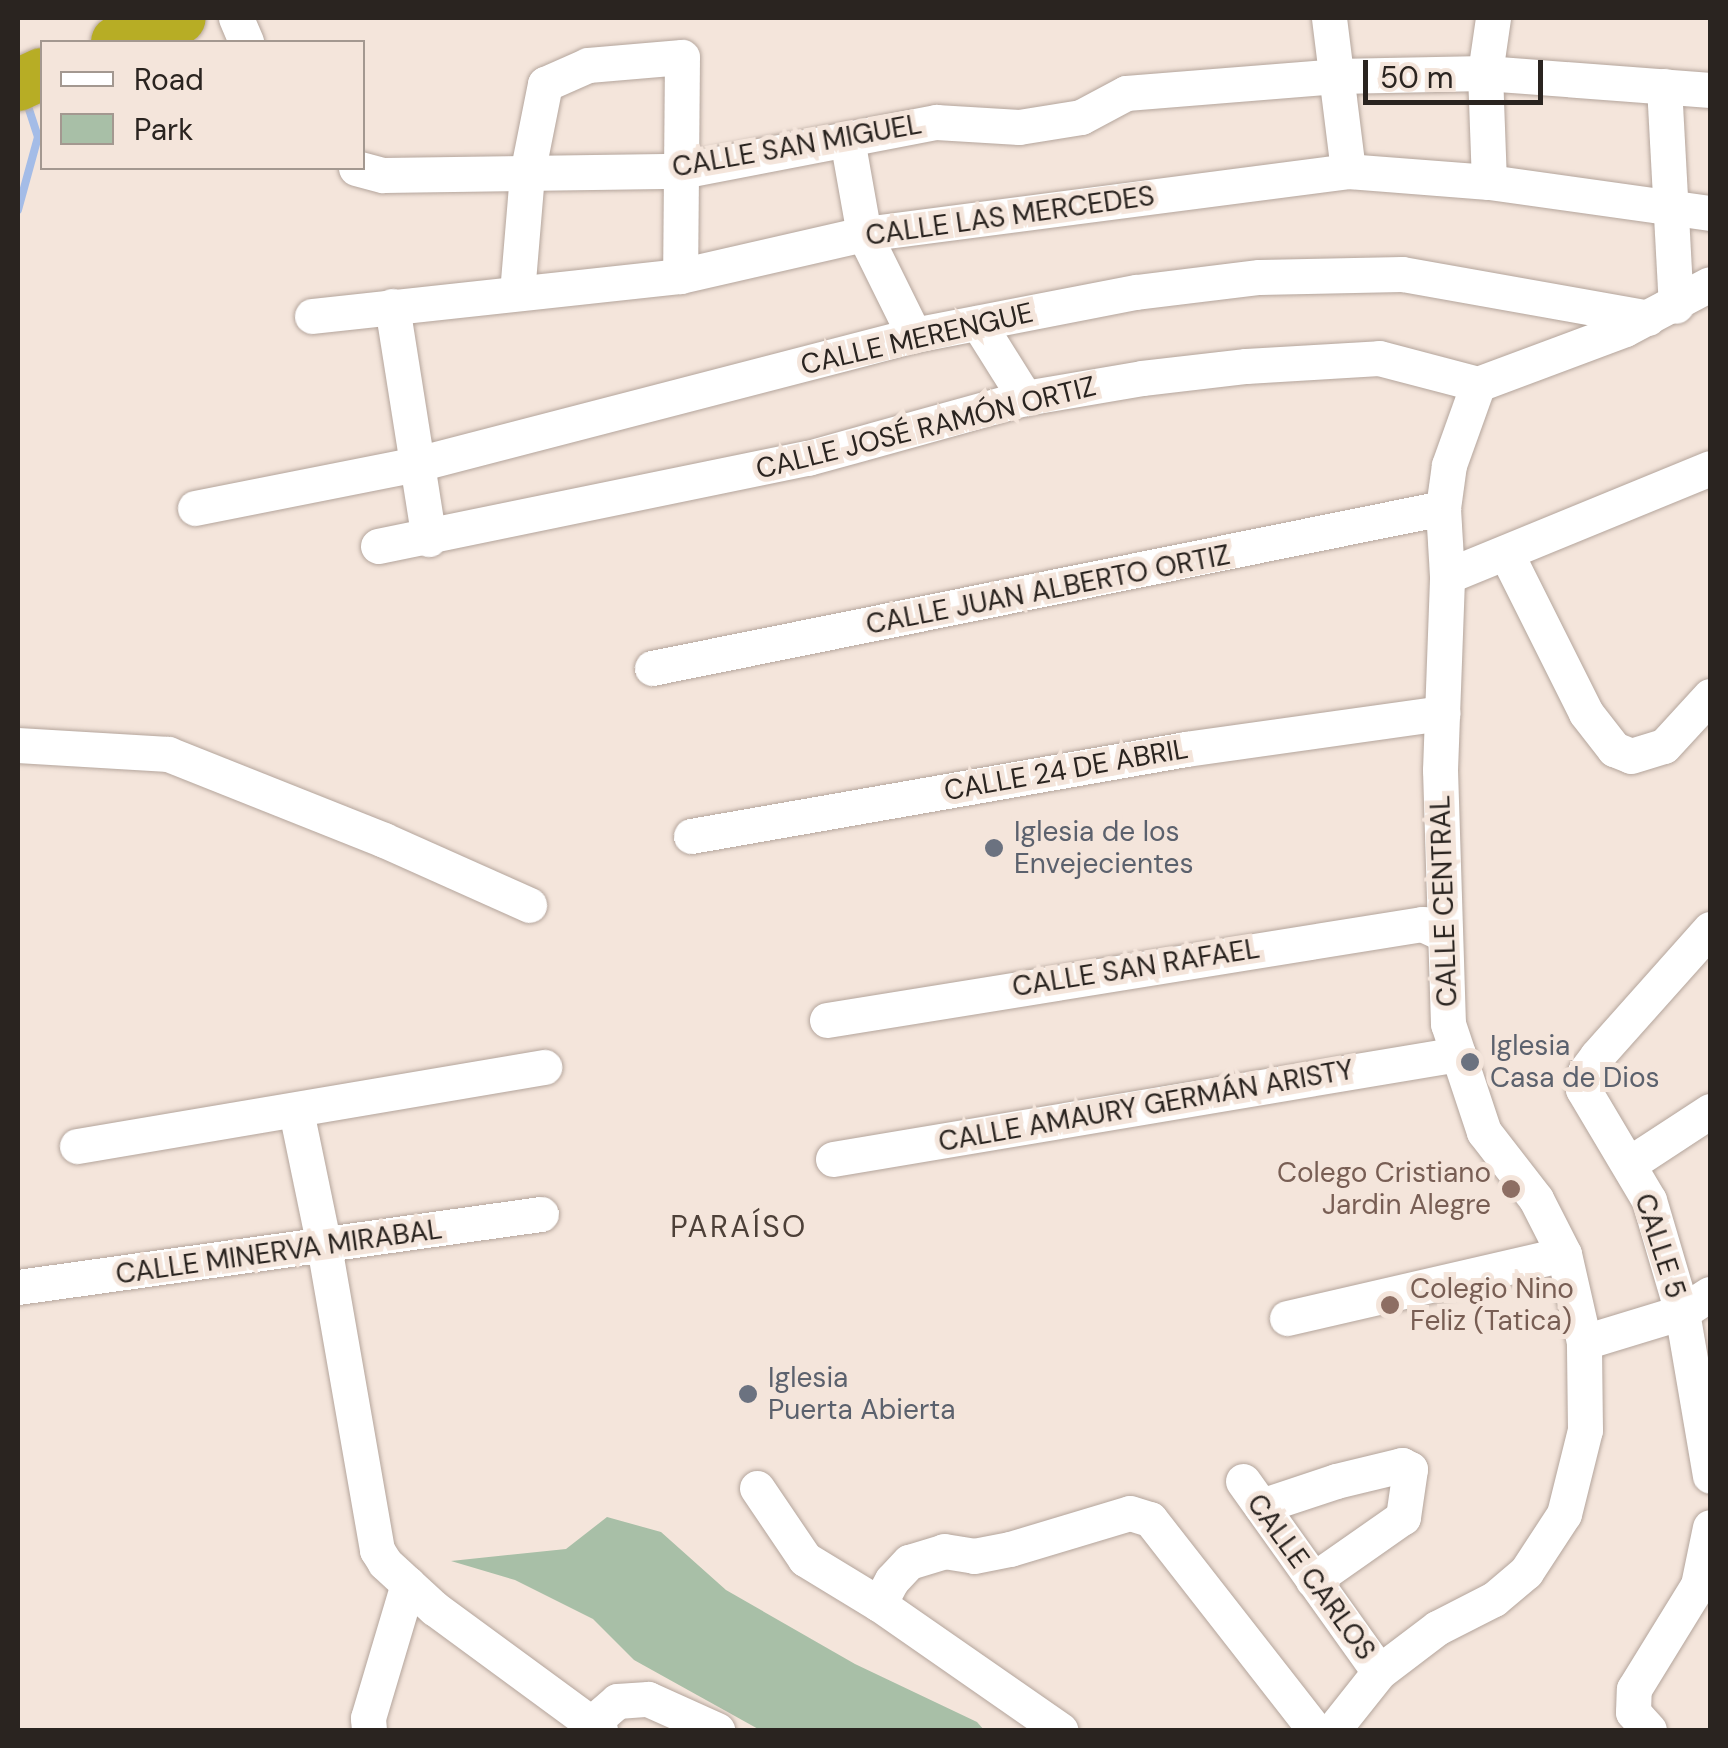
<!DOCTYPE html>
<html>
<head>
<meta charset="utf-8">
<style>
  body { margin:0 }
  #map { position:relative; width:1728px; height:1748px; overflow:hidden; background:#f4e5db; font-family:"DM Sans",sans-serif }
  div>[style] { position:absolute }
  .green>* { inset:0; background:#a8bfa7 }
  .stream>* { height:8px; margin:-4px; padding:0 4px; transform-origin:4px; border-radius:4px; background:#a4bce7 }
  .roads { filter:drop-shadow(0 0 2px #b4a59c) drop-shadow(0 0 2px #b4a59c) }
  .minor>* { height:35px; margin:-17.5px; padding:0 17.5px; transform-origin:17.5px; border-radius:17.5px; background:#fff }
  .highway>* { height:52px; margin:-26px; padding:0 26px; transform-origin:26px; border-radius:26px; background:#b7ad25 }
  .dots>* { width:28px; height:28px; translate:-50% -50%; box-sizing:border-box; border:5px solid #f4e5db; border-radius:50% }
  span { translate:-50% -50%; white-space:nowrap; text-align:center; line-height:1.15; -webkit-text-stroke:10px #f4e5db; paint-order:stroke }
  .street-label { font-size:28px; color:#2a2420 }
  .worship-label { font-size:28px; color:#5b616d }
  .left { translate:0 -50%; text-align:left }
  .education-label { font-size:28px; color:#785e54 }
  .right { translate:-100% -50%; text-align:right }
  .neighbourhood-label { font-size:30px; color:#4d4038; letter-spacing:2.5px }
  .frame { position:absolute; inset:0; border:20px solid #2a2420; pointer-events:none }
  .legend { position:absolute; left:40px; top:40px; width:325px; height:130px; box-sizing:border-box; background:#f4e5db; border:2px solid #a39890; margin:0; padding:12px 18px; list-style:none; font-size:30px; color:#2a2420 }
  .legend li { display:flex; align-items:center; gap:20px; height:50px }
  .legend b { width:50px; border:2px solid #a39890 }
  .scale { position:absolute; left:1363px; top:60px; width:180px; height:45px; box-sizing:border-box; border:5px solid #2a2420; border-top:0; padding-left:12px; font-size:30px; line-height:35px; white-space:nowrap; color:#2a2420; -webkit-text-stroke:8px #f4e5db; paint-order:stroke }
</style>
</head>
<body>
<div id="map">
  <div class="green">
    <i style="clip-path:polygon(607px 1517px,661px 1532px,726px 1590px,855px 1664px,977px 1722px,984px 1730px,760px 1730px,634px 1660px,593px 1619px,515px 1580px,451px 1561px,566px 1549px)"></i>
  </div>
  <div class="stream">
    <i style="left:18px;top:210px;width:76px;rotate:-74.7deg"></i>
    <i style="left:38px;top:137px;width:40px;rotate:-108deg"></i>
  </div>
  <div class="roads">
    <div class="minor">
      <i style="left:236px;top:18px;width:26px;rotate:67deg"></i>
      <i style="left:1329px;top:18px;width:154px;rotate:82.9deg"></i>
      <i style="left:1664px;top:86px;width:220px;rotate:86.9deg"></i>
      <i style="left:847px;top:139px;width:97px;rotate:79.9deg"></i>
      <i style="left:864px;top:234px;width:113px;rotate:63.7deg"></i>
      <i style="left:356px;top:168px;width:28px;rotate:15deg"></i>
      <i style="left:383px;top:175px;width:298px;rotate:-0.8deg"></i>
      <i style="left:681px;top:171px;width:260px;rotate:-10.9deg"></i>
      <i style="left:936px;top:122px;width:83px;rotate:3.4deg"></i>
      <i style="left:1019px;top:127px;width:63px;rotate:-9.2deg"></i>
      <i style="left:1081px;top:117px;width:51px;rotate:-28.1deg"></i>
      <i style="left:1126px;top:93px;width:211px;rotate:-4.6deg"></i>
      <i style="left:1336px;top:76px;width:149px;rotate:-1.2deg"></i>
      <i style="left:1485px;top:73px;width:226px;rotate:4.3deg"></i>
      <i style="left:1489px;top:182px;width:109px;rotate:-92.1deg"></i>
      <i style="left:1485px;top:73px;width:56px;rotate:-81.7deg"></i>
      <i style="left:517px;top:293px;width:119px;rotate:-85.2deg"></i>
      <i style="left:527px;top:174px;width:92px;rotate:-78.7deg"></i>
      <i style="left:545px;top:84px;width:47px;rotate:-23.8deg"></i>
      <i style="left:588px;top:65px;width:94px;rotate:-4.9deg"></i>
      <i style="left:682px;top:57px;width:219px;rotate:90.5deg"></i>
      <i style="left:392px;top:306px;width:236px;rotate:81deg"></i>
      <i style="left:312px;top:316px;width:370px;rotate:-6.2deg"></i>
      <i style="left:680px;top:276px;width:189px;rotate:-12.9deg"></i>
      <i style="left:864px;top:234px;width:488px;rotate:-7.4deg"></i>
      <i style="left:1348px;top:171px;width:141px;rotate:4.5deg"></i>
      <i style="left:1489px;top:182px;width:223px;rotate:8deg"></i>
      <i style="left:978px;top:323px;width:89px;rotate:57.9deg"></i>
      <i style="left:195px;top:508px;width:226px;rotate:-11.2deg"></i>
      <i style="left:417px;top:464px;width:513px;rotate:-14.55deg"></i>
      <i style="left:914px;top:335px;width:226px;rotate:-11deg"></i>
      <i style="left:1136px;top:292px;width:124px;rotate:-7deg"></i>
      <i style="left:1259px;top:277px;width:143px;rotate:-1.2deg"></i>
      <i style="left:1402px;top:274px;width:250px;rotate:10.1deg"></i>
      <i style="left:378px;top:546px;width:439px;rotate:-11.6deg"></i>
      <i style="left:808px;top:458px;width:225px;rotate:-15.5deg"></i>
      <i style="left:1025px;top:398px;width:119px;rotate:-9.7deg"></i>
      <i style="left:1142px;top:378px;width:105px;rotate:-6.6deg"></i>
      <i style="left:1246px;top:366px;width:133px;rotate:-3.4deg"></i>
      <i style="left:1379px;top:358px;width:102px;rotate:14.7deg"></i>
      <i style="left:1506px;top:553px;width:179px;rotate:63.4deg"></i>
      <i style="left:1586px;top:713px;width:46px;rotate:52.1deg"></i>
      <i style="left:1614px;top:749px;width:18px;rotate:22deg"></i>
      <i style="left:1631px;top:756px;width:34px;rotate:-17deg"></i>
      <i style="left:1664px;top:746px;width:68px;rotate:-47.4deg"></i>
      <i style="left:1447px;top:576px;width:284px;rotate:-22.3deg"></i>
      <i style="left:652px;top:668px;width:807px;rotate:-11.44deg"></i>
      <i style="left:18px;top:745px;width:150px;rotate:3.4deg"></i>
      <i style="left:168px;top:754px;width:232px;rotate:21.7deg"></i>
      <i style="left:384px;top:840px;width:159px;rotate:24.1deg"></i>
      <i style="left:691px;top:836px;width:503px;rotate:-9.97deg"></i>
      <i style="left:1186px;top:749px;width:259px;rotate:-8deg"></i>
      <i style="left:1710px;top:929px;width:170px;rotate:131.7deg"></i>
      <i style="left:1597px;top:1056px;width:20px;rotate:127deg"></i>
      <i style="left:1585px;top:1072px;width:17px;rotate:97deg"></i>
      <i style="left:1583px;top:1089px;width:129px;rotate:59.3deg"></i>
      <i style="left:1649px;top:1200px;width:117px;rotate:73.6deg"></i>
      <i style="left:1682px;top:1312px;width:166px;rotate:80.3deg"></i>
      <i style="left:827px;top:1020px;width:603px;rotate:-9.17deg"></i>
      <i style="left:1422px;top:924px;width:23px;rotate:25deg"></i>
      <i style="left:296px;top:1111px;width:138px;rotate:78.3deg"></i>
      <i style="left:324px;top:1246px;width:309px;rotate:80.1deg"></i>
      <i style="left:377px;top:1550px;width:15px;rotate:58deg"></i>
      <i style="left:385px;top:1563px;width:67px;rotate:42.6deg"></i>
      <i style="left:434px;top:1608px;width:206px;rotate:36.3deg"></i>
      <i style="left:77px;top:1146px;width:474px;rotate:-9.6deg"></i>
      <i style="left:833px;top:1159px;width:634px;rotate:-9.54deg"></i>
      <i style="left:1629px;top:1164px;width:97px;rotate:-33.2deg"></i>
      <i style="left:18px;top:1287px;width:528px;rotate:-7.95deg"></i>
      <i style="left:1287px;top:1318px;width:284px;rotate:-13deg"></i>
      <i style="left:1584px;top:1342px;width:102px;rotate:-17deg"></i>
      <i style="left:1682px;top:1312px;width:33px;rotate:-33deg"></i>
      <i style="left:1243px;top:1481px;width:234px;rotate:54.5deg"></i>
      <i style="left:757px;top:1488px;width:86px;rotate:55.9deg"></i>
      <i style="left:805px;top:1559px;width:87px;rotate:31.3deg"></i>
      <i style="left:879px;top:1604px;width:221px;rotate:34.8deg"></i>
      <i style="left:1261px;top:1506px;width:79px;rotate:-18.4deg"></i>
      <i style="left:1336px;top:1481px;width:68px;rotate:-13.6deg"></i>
      <i style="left:1402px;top:1465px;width:9px;rotate:27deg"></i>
      <i style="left:1410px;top:1469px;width:49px;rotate:98.3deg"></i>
      <i style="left:1403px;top:1517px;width:110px;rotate:145deg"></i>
      <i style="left:879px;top:1604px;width:27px;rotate:-62deg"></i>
      <i style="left:892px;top:1580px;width:25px;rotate:-47deg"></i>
      <i style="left:909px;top:1562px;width:37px;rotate:-17deg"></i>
      <i style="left:944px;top:1551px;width:30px;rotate:9deg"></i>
      <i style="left:974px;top:1556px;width:37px;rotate:-11deg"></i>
      <i style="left:1010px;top:1549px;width:125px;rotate:-16.7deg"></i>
      <i style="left:1130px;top:1513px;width:21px;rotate:17deg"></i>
      <i style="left:1150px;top:1519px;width:268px;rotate:52deg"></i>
      <i style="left:593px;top:1722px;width:32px;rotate:-41deg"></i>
      <i style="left:617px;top:1701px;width:31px;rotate:-4deg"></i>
      <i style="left:648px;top:1699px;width:76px;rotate:24.2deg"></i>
      <i style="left:369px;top:1730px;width:12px;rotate:-95deg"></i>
      <i style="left:368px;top:1718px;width:140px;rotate:-73.4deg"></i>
      <i style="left:1333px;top:1730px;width:74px;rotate:-51.6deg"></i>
      <i style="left:1379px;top:1672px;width:73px;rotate:-37.2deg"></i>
      <i style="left:1437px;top:1628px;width:64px;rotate:-27deg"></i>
      <i style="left:1494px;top:1599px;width:42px;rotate:-40.2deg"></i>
      <i style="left:1526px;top:1572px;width:69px;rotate:-56.8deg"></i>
      <i style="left:1564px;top:1514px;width:87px;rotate:-76deg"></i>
      <i style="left:1585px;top:1430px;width:88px;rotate:-90.7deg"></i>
      <i style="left:1584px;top:1342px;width:90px;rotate:-102.8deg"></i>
      <i style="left:1564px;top:1254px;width:62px;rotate:-117deg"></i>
      <i style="left:1536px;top:1199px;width:85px;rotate:-127.8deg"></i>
      <i style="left:1484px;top:1132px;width:114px;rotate:-108.4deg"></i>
      <i style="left:1448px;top:1024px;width:254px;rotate:-91.8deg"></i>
      <i style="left:1440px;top:770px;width:194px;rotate:-87.9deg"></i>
      <i style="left:1447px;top:576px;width:68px;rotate:-93.4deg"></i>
      <i style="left:1443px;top:508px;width:43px;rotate:-82.1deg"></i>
      <i style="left:1449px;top:465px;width:86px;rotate:-70.3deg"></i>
      <i style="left:1478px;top:384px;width:157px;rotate:-20.5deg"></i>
      <i style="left:1625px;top:329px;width:96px;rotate:-27.9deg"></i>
      <i style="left:1649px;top:1730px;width:24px;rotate:-132deg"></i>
      <i style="left:1633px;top:1712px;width:23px;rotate:-88deg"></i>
      <i style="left:1634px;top:1689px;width:122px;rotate:-58.4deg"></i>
      <i style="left:1698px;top:1585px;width:59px;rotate:-78.3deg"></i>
    </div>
    <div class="highway">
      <i style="left:117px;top:42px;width:67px;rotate:-20.9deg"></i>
      <i style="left:18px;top:85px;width:26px;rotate:-25deg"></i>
    </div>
  </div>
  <div class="dots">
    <i style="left:994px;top:848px;background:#6b7280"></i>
    <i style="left:1470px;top:1062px;background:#6b7280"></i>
    <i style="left:1511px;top:1189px;background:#8d6e63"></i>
    <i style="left:1390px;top:1305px;background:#8d6e63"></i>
    <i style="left:748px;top:1394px;background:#6b7280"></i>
  </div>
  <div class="street-label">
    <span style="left:797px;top:146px;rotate:-10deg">CALLE SAN MIGUEL</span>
    <span style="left:1010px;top:216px;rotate:-8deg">CALLE LAS MERCEDES</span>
    <span style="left:917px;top:339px;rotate:-13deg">CALLE MERENGUE</span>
    <span style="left:926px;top:428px;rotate:-14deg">CALLE JOSÉ RAMÓN ORTIZ</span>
    <span style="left:1048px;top:590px;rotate:-11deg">CALLE JUAN ALBERTO ORTIZ</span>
    <span style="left:1066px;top:770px;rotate:-10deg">CALLE 24 DE ABRIL</span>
    <span style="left:1444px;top:901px;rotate:-92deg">CALLE CENTRAL</span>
    <span style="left:1136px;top:968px;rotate:-9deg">CALLE SAN RAFAEL</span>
    <span style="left:1146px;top:1106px;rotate:-10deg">CALLE AMAURY GERMÁN ARISTY</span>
    <span style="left:1660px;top:1246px;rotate:72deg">CALLE 5</span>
    <span style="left:279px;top:1252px;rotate:-8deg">CALLE MINERVA MIRABAL</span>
    <span style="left:1311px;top:1577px;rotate:54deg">CALLE CARLOS</span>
  </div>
  <div class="worship-label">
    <span class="left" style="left:1014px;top:848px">Iglesia de los<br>Envejecientes</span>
    <span class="left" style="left:1490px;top:1062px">Iglesia<br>Casa de Dios</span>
    <span class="left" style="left:768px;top:1394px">Iglesia<br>Puerta Abierta</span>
  </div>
  <div class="education-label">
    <span class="right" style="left:1491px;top:1189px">Colego Cristiano<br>Jardin Alegre</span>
    <span class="left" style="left:1410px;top:1305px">Colegio Nino<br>Feliz (Tatica)</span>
  </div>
  <div class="neighbourhood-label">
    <span style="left:739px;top:1227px">PARAÍSO</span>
  </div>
  <div class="frame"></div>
  <ul class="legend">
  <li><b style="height:12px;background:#fff"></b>Road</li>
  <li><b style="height:28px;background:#a8bfa7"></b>Park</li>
  </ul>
  <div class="scale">50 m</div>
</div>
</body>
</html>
